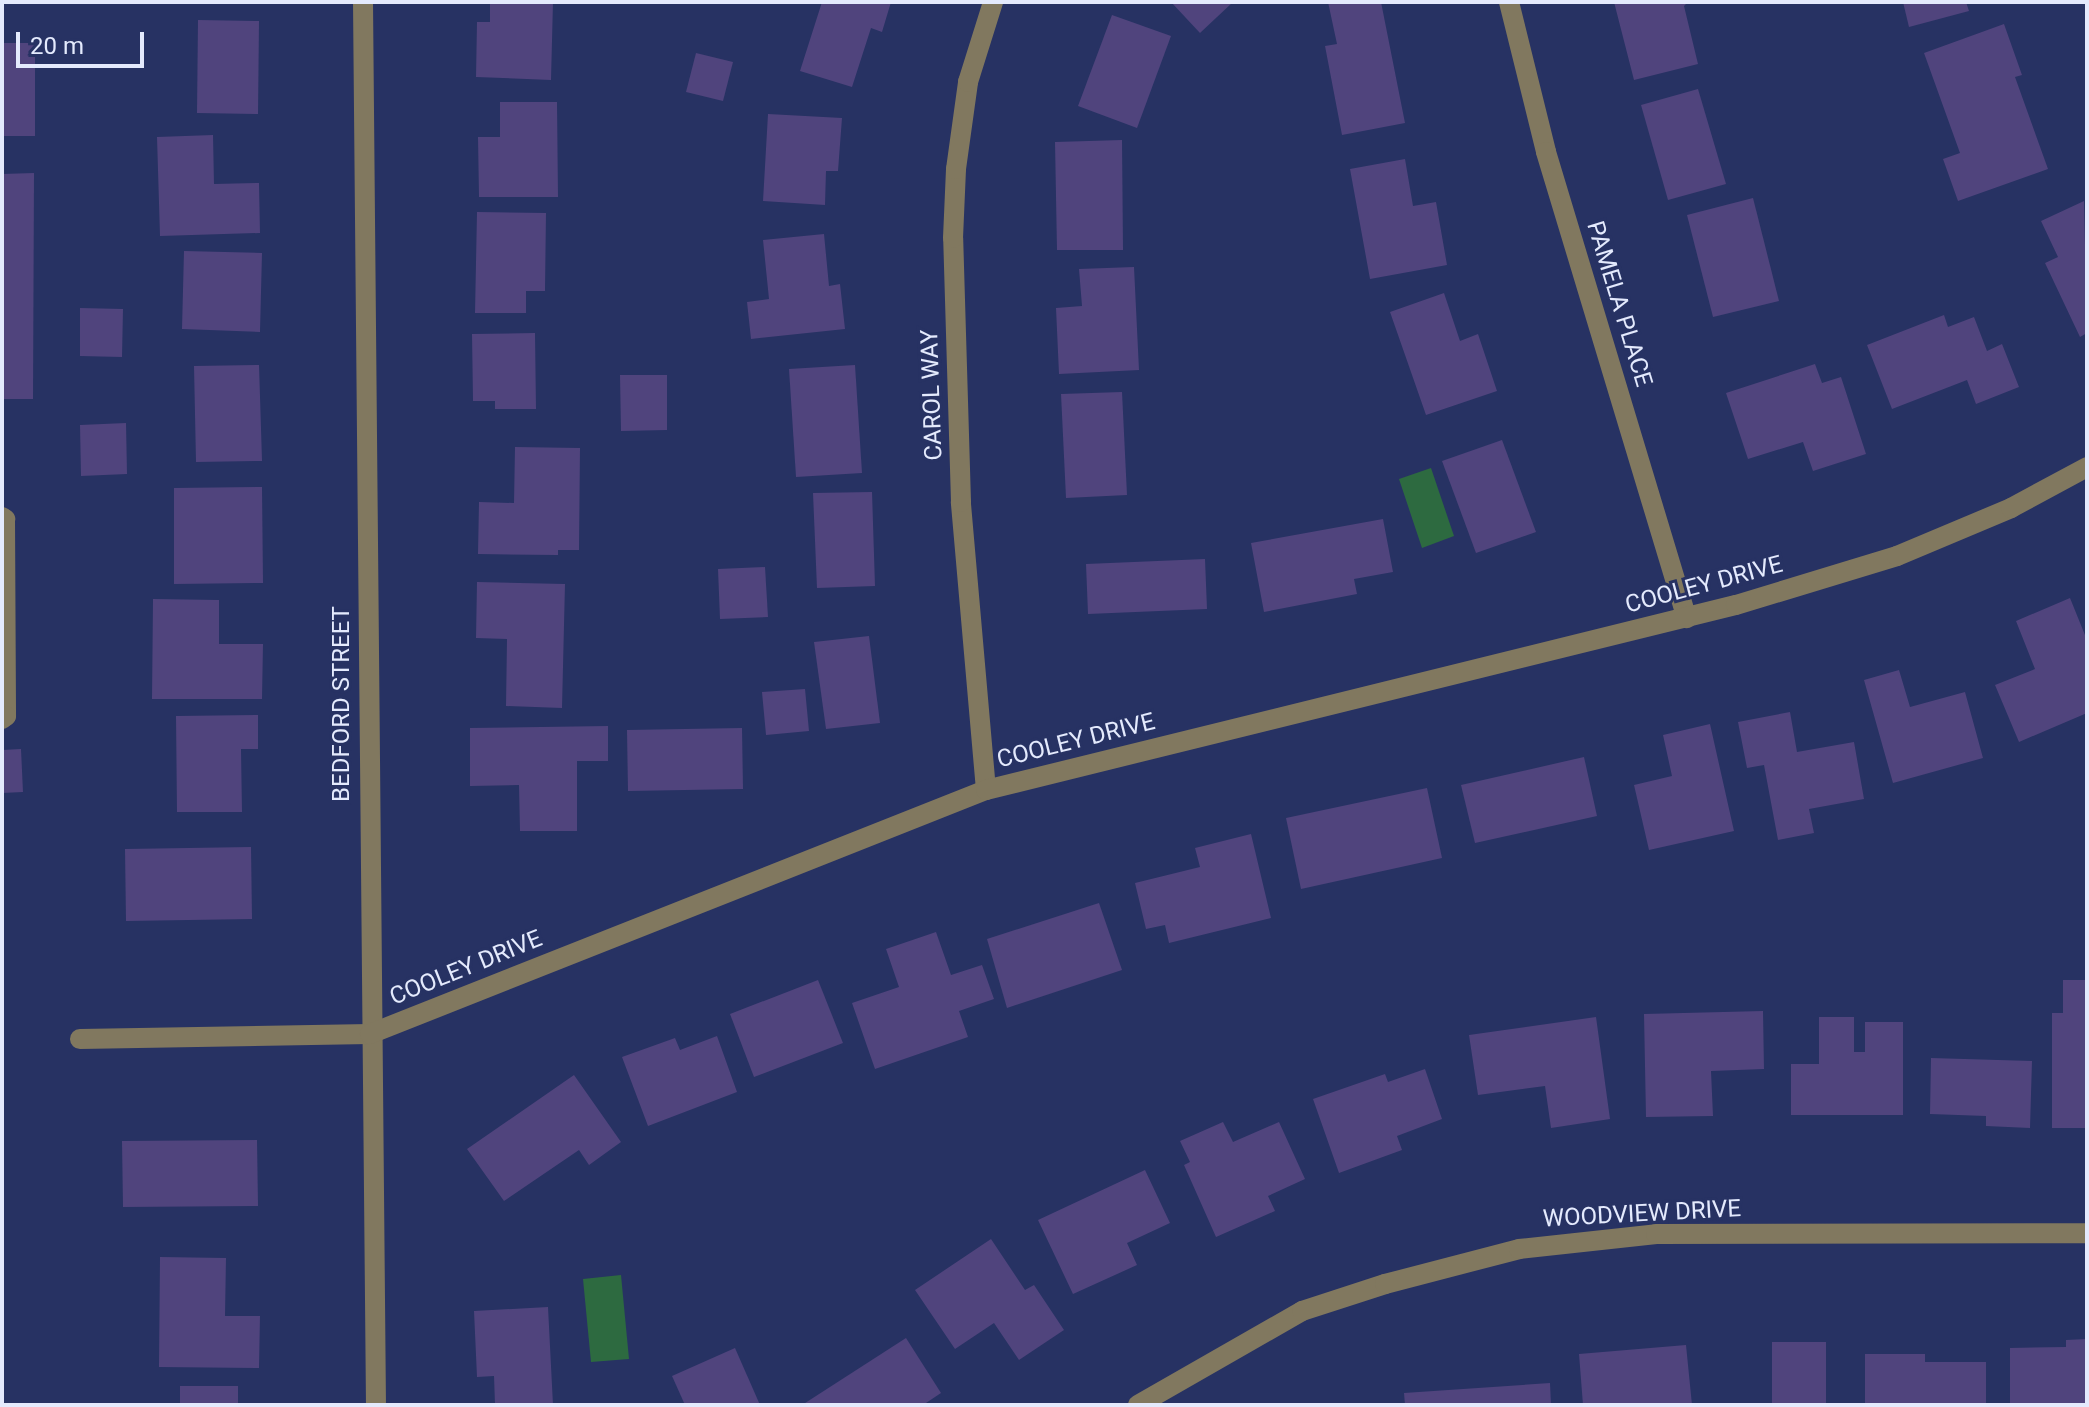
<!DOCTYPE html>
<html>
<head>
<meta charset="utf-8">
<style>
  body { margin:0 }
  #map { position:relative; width:2089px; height:1407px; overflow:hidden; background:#273263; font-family:Roboto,sans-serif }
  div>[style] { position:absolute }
  .water>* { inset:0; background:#2d6a40 }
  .building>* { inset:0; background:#50447d }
  .minor>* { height:20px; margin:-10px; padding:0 10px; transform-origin:10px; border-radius:10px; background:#81785f }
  span { translate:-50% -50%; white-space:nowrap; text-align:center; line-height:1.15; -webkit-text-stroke:6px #273263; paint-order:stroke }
  .street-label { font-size:24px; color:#e4eafd }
  .frame { position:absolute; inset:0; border:4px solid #e4eafd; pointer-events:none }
  .scale { position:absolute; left:16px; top:32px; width:128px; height:36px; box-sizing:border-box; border:4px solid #e4eafd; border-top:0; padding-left:10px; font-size:24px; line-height:28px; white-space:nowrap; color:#e4eafd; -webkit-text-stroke:6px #273263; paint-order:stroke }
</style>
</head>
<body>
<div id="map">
  <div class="water">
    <i style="clip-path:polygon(1431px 468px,1454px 536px,1422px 548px,1399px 479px)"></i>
    <i style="clip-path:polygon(621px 1275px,629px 1359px,591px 1362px,583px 1279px)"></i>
  </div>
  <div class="building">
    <i style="clip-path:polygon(490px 2px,553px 2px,551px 80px,476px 77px,477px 22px,490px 22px)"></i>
    <i style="clip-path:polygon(822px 2px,891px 2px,882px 32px,871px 28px,852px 87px,800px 71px)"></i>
    <i style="clip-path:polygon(1171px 2px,1233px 2px,1200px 33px)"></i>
    <i style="clip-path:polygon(1328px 2px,1381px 2px,1405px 123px,1342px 135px,1325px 46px,1337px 44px)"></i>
    <i style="clip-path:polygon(1614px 2px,1688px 2px,1684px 6px,1698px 64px,1634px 80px)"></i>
    <i style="clip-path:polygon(1903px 2px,1966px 2px,1969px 11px,1909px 27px)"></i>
    <i style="clip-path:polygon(1112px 15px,1171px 36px,1137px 128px,1078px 106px)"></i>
    <i style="clip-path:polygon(198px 20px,259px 21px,258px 114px,197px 113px)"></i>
    <i style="clip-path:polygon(2004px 24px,2022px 75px,2015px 77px,2048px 169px,1958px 201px,1943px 159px,1960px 153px,1924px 53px)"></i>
    <i style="clip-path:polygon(2px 43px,35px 43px,35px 136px,2px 136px)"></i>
    <i style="clip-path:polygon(696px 53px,733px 62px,723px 101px,686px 92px)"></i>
    <i style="clip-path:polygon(1698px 89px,1726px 184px,1668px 200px,1641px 105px)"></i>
    <i style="clip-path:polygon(500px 102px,557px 102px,558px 197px,479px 197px,478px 137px,500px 137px)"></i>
    <i style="clip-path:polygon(768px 114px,842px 118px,838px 171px,826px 171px,825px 205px,763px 201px)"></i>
    <i style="clip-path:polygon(213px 135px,214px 184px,259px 183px,260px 233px,160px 236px,157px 137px)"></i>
    <i style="clip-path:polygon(1122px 140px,1123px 250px,1057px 250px,1055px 142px)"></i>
    <i style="clip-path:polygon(1405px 159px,1413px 206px,1436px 202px,1447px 265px,1370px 279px,1350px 169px)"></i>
    <i style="clip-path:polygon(34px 173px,33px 399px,2px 399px,2px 174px)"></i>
    <i style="clip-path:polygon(1753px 198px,1779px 301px,1713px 317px,1687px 215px)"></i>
    <i style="clip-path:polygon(2084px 201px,2087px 333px,2080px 337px,2045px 263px,2058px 257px,2041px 221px)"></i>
    <i style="clip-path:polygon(477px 212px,546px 213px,545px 291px,526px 291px,526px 313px,475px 313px)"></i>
    <i style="clip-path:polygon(824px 234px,829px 286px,840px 284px,845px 329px,751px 339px,747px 302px,769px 299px,763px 240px)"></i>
    <i style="clip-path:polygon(184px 251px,262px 253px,260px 332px,182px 329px)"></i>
    <i style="clip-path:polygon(1134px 267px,1139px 370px,1059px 374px,1056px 308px,1082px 306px,1079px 269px)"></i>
    <i style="clip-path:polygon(1444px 293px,1460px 341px,1478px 334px,1497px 391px,1426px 415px,1390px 312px)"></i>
    <i style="clip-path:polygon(80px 308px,123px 309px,122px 357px,80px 356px)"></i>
    <i style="clip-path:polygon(1944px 315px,1948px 327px,1974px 317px,1987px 351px,2002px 344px,2019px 387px,1976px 404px,1967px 380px,1892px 409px,1867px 345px)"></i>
    <i style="clip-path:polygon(535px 333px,536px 409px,495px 409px,495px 401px,473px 401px,472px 334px)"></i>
    <i style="clip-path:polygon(1815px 364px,1822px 383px,1841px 377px,1866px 454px,1813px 471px,1803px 442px,1748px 459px,1726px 393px)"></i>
    <i style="clip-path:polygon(259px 365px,262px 461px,196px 462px,194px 366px)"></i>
    <i style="clip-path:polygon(855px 365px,862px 473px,796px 477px,789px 369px)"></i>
    <i style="clip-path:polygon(620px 375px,667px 375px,667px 430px,621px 431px)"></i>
    <i style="clip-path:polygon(1122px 392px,1127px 495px,1066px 498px,1061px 394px)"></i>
    <i style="clip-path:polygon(126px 423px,127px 474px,81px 476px,80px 425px)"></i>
    <i style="clip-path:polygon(1502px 440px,1536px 532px,1476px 553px,1442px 461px)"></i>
    <i style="clip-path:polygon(515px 447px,580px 448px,579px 550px,558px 550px,558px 555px,478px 554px,479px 502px,514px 503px)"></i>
    <i style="clip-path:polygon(262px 487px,263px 583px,174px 584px,174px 488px)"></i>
    <i style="clip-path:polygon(872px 492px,875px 586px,817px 588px,813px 493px)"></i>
    <i style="clip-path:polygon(1383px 519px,1393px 572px,1354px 579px,1357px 594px,1264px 612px,1251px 543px)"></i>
    <i style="clip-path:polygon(1205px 559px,1207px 609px,1088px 614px,1086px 564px)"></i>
    <i style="clip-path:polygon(765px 567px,768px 617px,720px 619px,718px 569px)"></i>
    <i style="clip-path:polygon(477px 582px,565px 584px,562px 708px,506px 706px,507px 639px,476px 638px)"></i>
    <i style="clip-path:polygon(2070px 598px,2087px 640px,2087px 713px,2019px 742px,1995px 685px,2035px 669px,2016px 621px)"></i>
    <i style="clip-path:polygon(153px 599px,219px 600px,219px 644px,263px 644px,262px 699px,152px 699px)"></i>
    <i style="clip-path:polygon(869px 636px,880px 723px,826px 729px,814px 642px)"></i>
    <i style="clip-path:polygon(1899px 670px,1910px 707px,1965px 692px,1983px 758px,1893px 783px,1864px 680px)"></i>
    <i style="clip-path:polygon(805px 689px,809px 731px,766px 735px,762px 692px)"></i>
    <i style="clip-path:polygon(1790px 712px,1797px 752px,1854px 742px,1864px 799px,1809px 809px,1814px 833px,1778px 840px,1764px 765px,1747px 768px,1738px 722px)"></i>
    <i style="clip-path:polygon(258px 715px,258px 749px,241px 749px,242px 812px,177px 812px,176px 716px)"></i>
    <i style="clip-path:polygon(1710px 724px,1734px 831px,1649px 850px,1634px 785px,1672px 776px,1663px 735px)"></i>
    <i style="clip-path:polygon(608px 726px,608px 761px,577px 761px,577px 831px,520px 831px,519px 785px,470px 786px,470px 728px)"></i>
    <i style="clip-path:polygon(742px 728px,743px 789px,628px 791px,627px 730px)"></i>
    <i style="clip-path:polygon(21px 749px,23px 792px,2px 793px,2px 750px)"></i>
    <i style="clip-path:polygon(1584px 757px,1597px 816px,1475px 843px,1461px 785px)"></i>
    <i style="clip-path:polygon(1427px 788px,1442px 858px,1301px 889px,1286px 818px)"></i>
    <i style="clip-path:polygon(1251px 834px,1271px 918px,1169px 943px,1165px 925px,1146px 929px,1135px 883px,1200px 867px,1195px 848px)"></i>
    <i style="clip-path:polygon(251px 847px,252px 919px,126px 921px,125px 849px)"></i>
    <i style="clip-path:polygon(1099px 903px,1122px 970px,1007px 1008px,987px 939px)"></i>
    <i style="clip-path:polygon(936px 932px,951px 975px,982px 965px,994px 999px,959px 1011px,968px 1037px,875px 1069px,852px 1003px,899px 987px,886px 949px)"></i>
    <i style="clip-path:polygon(818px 980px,843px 1043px,754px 1077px,730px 1014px)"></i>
    <i style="clip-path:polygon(2063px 980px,2087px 980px,2087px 1128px,2052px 1128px,2052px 1013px,2063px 1013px)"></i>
    <i style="clip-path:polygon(1763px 1011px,1764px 1069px,1711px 1071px,1713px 1116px,1646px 1117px,1644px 1014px)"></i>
    <i style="clip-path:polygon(1596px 1017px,1610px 1119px,1551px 1128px,1545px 1086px,1478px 1095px,1469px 1035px)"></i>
    <i style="clip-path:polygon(1819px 1017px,1854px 1017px,1854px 1052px,1865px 1052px,1865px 1022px,1903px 1022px,1903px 1115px,1791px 1115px,1791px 1064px,1819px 1064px)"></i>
    <i style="clip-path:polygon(717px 1036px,737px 1092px,648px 1126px,622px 1057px,675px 1038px,680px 1050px)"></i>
    <i style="clip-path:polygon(1931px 1058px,2032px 1061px,2030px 1128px,1986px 1126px,1986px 1116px,1930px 1114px)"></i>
    <i style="clip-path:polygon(1425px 1069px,1442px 1119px,1397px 1136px,1402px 1150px,1339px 1173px,1313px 1099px,1385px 1074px,1388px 1082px)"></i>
    <i style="clip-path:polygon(574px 1075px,621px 1142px,589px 1165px,579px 1150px,504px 1201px,467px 1149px)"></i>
    <i style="clip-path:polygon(1223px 1122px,1233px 1142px,1279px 1122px,1305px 1179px,1268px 1196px,1275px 1211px,1216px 1237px,1184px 1165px,1190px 1162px,1180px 1141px)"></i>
    <i style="clip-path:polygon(257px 1140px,258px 1206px,123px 1207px,122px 1141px)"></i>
    <i style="clip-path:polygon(1145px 1170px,1170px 1223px,1127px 1243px,1137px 1265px,1073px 1294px,1038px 1220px)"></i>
    <i style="clip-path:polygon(991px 1239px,1025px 1290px,1034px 1285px,1064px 1330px,1019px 1360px,994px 1323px,955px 1349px,915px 1290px)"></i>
    <i style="clip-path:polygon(160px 1257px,226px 1258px,225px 1316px,260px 1316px,259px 1368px,159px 1367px)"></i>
    <i style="clip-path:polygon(548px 1307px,553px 1405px,495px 1405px,494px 1376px,477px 1377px,474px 1311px)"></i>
    <i style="clip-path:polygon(906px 1338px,941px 1393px,923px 1405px,802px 1405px)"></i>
    <i style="clip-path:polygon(2087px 1339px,2087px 1405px,2010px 1405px,2010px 1348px,2066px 1347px,2066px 1340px)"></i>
    <i style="clip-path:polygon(1772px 1342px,1826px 1342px,1826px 1405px,1772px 1405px)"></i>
    <i style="clip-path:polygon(1686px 1345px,1692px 1405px,1583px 1405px,1579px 1354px)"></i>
    <i style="clip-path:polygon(735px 1348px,760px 1405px,685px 1405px,672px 1376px)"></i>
    <i style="clip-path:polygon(1865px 1354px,1925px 1354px,1925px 1362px,1986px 1362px,1986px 1405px,1865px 1405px)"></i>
    <i style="clip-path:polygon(1550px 1383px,1551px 1405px,1405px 1405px,1404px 1393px)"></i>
    <i style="clip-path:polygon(180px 1386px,238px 1386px,238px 1405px,180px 1405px)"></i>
  </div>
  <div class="minor">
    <i style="left:363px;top:2px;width:1403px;rotate:89.47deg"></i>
    <i style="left:1509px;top:2px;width:154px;rotate:76.1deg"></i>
    <i style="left:1546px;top:152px;width:487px;rotate:73.2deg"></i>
    <i style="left:2px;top:517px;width:4px;rotate:34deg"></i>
    <i style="left:5px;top:519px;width:197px;rotate:89.7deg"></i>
    <i style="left:6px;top:716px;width:5px;rotate:143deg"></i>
    <i style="left:986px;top:790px;width:289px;rotate:-95deg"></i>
    <i style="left:961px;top:502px;width:264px;rotate:-91.7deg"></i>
    <i style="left:953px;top:238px;width:69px;rotate:-87.5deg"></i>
    <i style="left:956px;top:169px;width:88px;rotate:-82.1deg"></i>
    <i style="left:968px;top:82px;width:84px;rotate:-72.6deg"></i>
    <i style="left:80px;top:1039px;width:290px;rotate:-1deg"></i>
    <i style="left:370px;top:1034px;width:663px;rotate:-21.61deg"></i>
    <i style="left:986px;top:790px;width:772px;rotate:-13.86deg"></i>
    <i style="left:1736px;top:605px;width:168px;rotate:-16.9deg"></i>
    <i style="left:1897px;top:556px;width:124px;rotate:-22.8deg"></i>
    <i style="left:2011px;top:508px;width:86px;rotate:-28.3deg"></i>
    <i style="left:1138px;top:1405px;width:189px;rotate:-29.8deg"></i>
    <i style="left:1302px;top:1311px;width:87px;rotate:-18deg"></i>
    <i style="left:1385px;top:1284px;width:138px;rotate:-14.6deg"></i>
    <i style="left:1519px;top:1249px;width:138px;rotate:-6.2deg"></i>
    <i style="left:1656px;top:1234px;width:431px;rotate:-0.1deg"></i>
  </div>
  <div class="street-label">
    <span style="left:1619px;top:304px;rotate:73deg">PAMELA PLACE</span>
    <span style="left:932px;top:395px;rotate:-92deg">CAROL WAY</span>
    <span style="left:1704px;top:585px;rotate:-15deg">COOLEY DRIVE</span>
    <span style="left:342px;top:704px;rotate:-90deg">BEDFORD STREET</span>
    <span style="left:1076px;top:741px;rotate:-14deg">COOLEY DRIVE</span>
    <span style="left:466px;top:968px;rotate:-22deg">COOLEY DRIVE</span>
    <span style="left:1642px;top:1214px;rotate:-3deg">WOODVIEW DRIVE</span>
  </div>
  <div class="frame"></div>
  <div class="scale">20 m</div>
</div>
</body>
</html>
